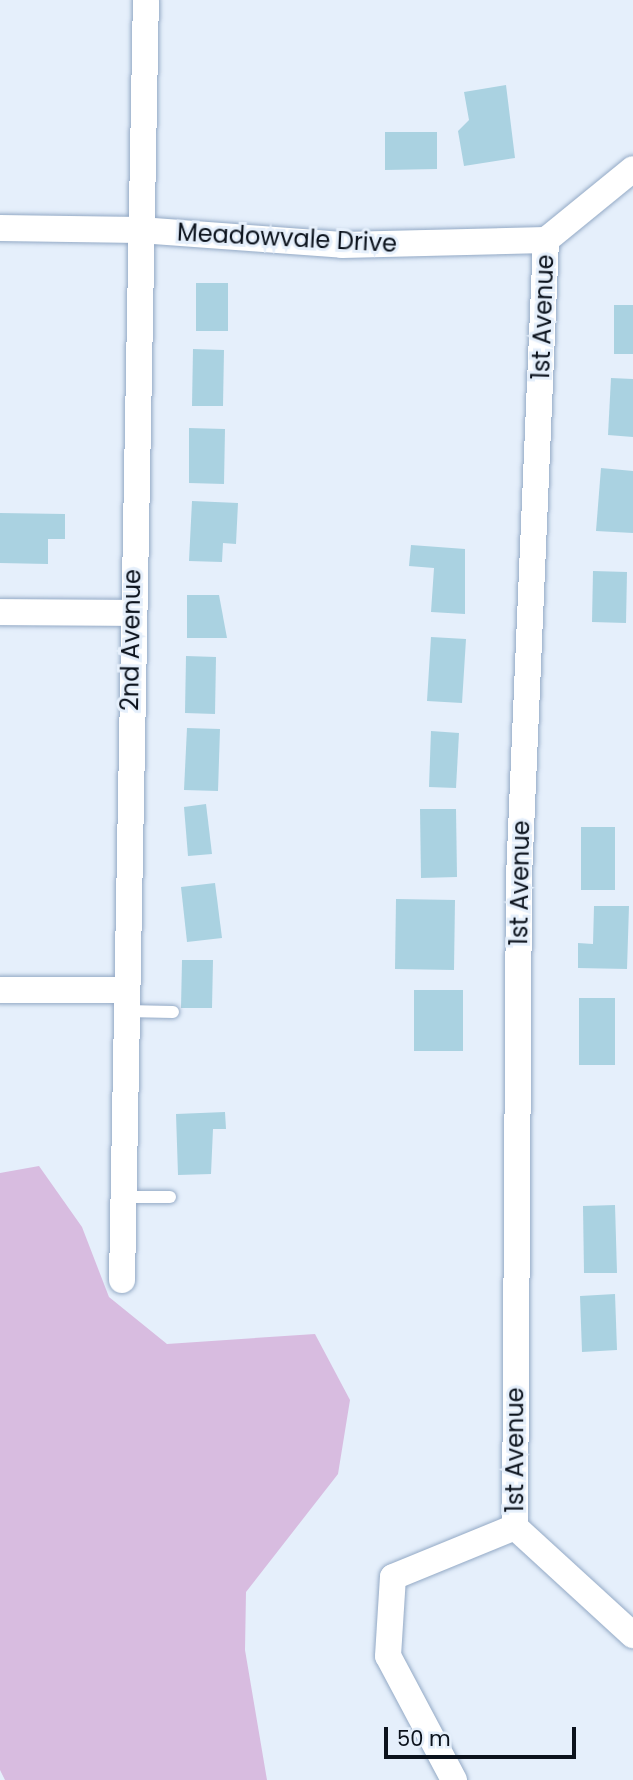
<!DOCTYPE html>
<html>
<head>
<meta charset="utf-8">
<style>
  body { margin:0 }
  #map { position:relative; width:633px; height:1780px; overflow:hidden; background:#e5effb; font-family:Poppins,sans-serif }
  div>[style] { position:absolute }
  .green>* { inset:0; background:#d8bce0 }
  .building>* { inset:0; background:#aad2e1 }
  .roads { filter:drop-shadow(0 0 2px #93a9c5) drop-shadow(0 0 2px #93a9c5) }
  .service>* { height:12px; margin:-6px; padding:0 6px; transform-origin:6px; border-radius:6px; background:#fff }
  .minor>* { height:26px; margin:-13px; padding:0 13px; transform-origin:13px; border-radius:13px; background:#fff }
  span { translate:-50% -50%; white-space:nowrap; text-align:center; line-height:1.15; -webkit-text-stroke:6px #e5effb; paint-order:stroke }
  .street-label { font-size:24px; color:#0b121c }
  .scale { position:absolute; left:384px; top:1727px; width:192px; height:32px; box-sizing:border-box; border:4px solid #0b121c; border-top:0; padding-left:9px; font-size:21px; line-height:24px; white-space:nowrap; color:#0b121c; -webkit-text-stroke:5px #e5effb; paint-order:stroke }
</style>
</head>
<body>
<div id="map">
  <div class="green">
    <i style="clip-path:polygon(39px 1166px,82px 1227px,109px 1297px,167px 1344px,315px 1334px,350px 1400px,338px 1474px,246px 1592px,245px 1650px,267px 1780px,5px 1780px,0 1770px,0 1173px)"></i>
  </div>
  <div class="building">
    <i style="clip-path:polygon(506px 85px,515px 158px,464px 166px,458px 131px,469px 120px,464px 92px)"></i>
    <i style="clip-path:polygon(385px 132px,437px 132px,437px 169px,385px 170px)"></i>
    <i style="clip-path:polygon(196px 283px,228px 283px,228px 331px,196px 331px)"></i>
    <i style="clip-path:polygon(614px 305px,633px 305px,633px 354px,614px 354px)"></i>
    <i style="clip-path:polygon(193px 349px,224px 350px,223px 406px,192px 406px)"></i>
    <i style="clip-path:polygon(611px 378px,633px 379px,633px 437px,608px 435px)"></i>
    <i style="clip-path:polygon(189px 428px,225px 429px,224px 484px,189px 483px)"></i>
    <i style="clip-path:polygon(601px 468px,633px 471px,633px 533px,596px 531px)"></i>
    <i style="clip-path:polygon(192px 501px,238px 503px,236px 544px,223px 543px,222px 562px,189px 561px)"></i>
    <i style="clip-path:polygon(0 513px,65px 514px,65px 539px,48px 539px,48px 564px,0 563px)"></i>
    <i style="clip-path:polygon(411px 545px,465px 549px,465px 614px,431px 612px,434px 568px,409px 566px)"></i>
    <i style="clip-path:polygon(593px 571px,627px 572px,626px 623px,592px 622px)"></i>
    <i style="clip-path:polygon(187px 595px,219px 595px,227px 638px,187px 638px)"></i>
    <i style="clip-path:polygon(431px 637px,466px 639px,462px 703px,427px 701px)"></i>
    <i style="clip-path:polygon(186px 656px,216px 657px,215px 714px,185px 713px)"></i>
    <i style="clip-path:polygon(187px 728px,220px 729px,218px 791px,184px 790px)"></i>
    <i style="clip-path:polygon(431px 731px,459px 733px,456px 788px,429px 787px)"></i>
    <i style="clip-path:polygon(206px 804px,212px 854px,188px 856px,184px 807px)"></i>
    <i style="clip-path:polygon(420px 809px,456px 809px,457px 877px,421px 878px)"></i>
    <i style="clip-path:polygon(581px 827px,615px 827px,615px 890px,581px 890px)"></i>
    <i style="clip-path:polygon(215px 883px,222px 938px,187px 942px,181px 887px)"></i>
    <i style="clip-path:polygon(396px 899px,455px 900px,454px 970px,395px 969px)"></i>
    <i style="clip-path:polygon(594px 906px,629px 906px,627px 969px,578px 968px,578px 943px,593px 944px)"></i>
    <i style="clip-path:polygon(182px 960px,213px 960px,212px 1008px,181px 1008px)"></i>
    <i style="clip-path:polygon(414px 990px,463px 990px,463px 1051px,414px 1051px)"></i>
    <i style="clip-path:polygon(579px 998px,615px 998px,615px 1065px,579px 1065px)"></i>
    <i style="clip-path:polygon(225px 1112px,226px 1129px,213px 1129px,211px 1174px,178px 1175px,176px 1114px)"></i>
    <i style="clip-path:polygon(615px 1205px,617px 1273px,584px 1273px,583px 1206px)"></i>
    <i style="clip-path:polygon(615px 1294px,617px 1350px,582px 1352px,580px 1296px)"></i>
  </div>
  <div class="roads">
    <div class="service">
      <i style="left:126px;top:1011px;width:47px;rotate:1.2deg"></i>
      <i style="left:123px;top:1197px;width:47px"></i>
    </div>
    <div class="minor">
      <i style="left:0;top:228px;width:140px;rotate:0.8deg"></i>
      <i style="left:140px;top:230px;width:203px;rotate:4.2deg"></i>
      <i style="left:342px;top:245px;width:204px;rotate:-1.4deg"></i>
      <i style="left:546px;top:240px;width:112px;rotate:-39.2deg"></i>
      <i style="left:0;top:612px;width:131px;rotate:0.4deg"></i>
      <i style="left:0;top:990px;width:126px"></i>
      <i style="left:122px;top:1280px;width:1280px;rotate:-88.93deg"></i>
      <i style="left:515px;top:1527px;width:650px;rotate:-89.65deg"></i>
      <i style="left:519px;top:877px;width:638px;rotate:-87.57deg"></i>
      <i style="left:515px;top:1527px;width:160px;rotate:42.5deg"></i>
      <i style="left:454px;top:1780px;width:140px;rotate:-118deg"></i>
      <i style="left:388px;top:1656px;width:79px;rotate:-86.4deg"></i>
      <i style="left:393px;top:1577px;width:132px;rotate:-22.3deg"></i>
    </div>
  </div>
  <div class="street-label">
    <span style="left:287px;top:238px;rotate:3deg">Meadowvale Drive</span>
    <span style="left:543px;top:317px;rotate:-88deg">1st Avenue</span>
    <span style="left:131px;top:640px;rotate:-89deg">2nd Avenue</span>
    <span style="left:520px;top:883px;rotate:-89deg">1st Avenue</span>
    <span style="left:515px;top:1450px;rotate:-90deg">1st Avenue</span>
  </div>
  <div class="scale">50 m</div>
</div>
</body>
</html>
